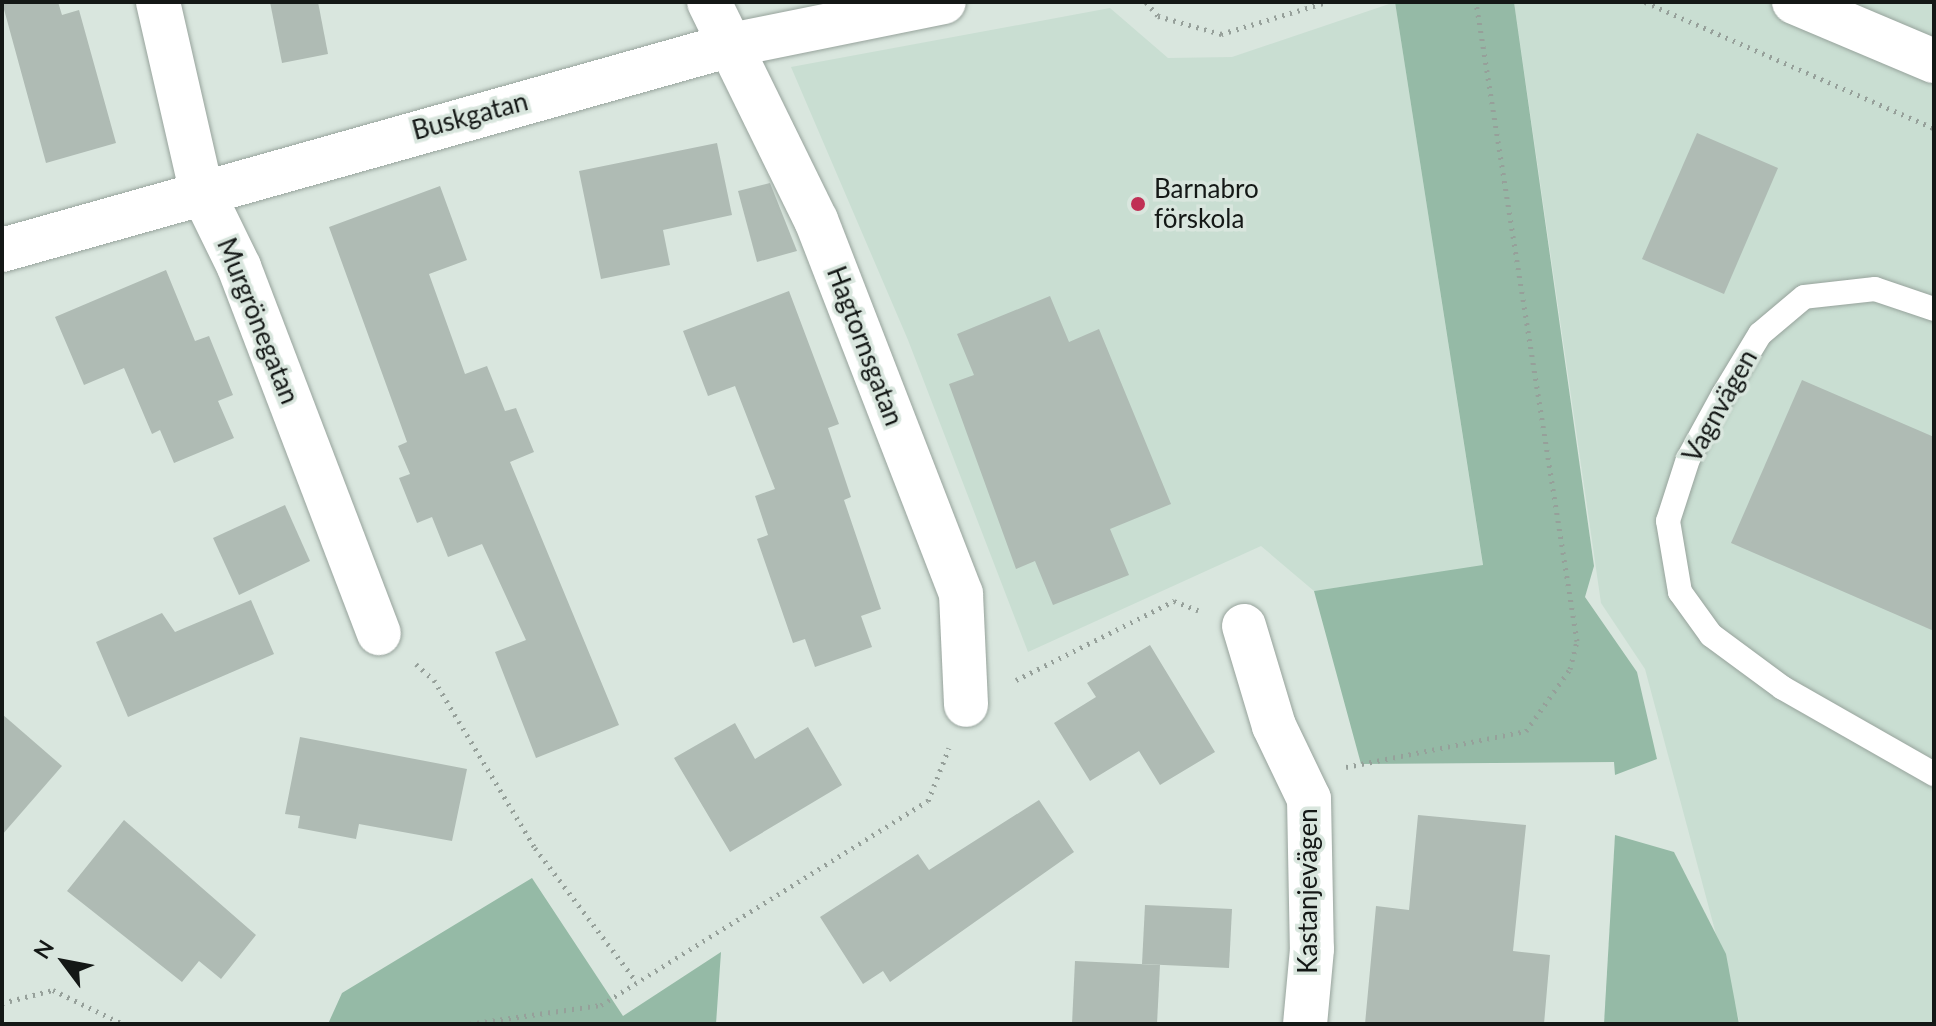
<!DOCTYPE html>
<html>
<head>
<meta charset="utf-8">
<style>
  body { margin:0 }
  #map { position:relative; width:1936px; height:1026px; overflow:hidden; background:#d9e6de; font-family:Lato,sans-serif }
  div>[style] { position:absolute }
  .built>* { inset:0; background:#c9ded2 }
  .green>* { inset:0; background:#95baa6 }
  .building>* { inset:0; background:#afbbb4 }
  .path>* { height:5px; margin-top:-2.5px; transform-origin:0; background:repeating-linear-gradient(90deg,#96a09a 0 2px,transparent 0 8px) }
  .roads { filter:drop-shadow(0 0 2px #97a39c) drop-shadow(0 0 2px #97a39c) }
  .lane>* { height:24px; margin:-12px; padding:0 12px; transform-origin:12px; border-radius:12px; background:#fff }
  .street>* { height:44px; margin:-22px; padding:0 22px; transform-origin:22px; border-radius:22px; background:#fff }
  .dots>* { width:22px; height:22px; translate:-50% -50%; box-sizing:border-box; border:4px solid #d9e6de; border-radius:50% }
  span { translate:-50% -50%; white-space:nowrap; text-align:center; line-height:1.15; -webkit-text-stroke:7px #d9e6de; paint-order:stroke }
  .street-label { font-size:26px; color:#141816 }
  .poi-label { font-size:26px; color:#141816 }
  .left { translate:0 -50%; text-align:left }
  .frame { position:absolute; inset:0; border:4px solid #141816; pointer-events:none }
  .north { position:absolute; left:24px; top:922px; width:80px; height:80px; -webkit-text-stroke:6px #d9e6de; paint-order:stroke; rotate:302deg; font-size:22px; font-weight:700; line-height:32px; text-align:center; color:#141816 }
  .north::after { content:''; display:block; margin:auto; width:28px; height:36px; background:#141816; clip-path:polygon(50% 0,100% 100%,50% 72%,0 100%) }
</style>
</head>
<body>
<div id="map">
  <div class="built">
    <i style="clip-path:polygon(1395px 2px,1483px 566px,1314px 591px,1261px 546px,1028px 652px,908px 340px,791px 67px,1110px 8px,1168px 58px,1232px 57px)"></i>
    <i style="clip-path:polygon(1514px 2px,1934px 2px,1934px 1024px,1740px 1024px,1645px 669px,1601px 603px)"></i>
  </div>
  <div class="green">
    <i style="clip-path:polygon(1395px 2px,1514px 2px,1594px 566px,1585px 597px,1637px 672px,1657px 759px,1615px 775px,1614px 762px,1361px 764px,1314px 591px,1483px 565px)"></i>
    <i style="clip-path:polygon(1615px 835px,1674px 852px,1726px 954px,1739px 1024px,1604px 1024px)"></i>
    <i style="clip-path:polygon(532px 878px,623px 1016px,721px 952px,716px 1024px,328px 1024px,342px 993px)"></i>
  </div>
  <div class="building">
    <i style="clip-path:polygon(2px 2px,58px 2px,62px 15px,79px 10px,116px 143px,46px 163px)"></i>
    <i style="clip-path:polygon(270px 2px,318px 2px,328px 54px,282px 63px)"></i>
    <i style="clip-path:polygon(1697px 133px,1778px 168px,1724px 294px,1642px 259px)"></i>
    <i style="clip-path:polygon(717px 143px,732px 215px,663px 230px,670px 265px,601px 279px,579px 171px)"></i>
    <i style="clip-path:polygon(770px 183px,797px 251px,757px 262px,738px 191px)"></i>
    <i style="clip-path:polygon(440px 186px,467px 260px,429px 274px,465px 374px,487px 366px,505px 411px,516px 408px,534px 452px,510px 462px,619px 725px,536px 758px,495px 652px,526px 640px,482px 544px,448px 557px,432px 517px,417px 523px,399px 478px,410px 474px,398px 446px,407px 442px,329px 227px)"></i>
    <i style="clip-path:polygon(166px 270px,195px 341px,209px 336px,233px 395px,218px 401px,234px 438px,174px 463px,160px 430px,152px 434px,124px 368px,84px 385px,55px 317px)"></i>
    <i style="clip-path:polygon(789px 291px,839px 424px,828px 428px,851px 497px,844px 500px,881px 609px,861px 616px,872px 647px,815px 667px,805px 639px,793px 643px,757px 539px,768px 535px,755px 496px,775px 489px,735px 386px,708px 396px,683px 331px)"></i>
    <i style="clip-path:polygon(1050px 296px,1069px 342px,1099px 329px,1171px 504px,1110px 529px,1129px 575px,1053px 605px,1035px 561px,1016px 569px,949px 384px,974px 375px,957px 334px)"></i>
    <i style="clip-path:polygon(1802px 380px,1934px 437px,1934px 631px,1731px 543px)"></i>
    <i style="clip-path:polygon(285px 505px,310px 561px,239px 595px,213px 538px)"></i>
    <i style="clip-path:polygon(251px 600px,274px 654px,128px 717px,96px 642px,162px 613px,175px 632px)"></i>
    <i style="clip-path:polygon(1150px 645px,1215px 752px,1160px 785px,1139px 751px,1090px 781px,1054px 723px,1096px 697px,1087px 683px)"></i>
    <i style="clip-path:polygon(2px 714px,62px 766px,2px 835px)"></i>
    <i style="clip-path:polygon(735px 723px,755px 759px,808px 727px,842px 785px,730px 852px,674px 758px)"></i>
    <i style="clip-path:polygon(300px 737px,467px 769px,452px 841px,359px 824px,356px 839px,298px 828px,300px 816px,285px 814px)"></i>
    <i style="clip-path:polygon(1039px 800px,1074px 852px,890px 982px,883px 971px,863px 984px,820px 917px,918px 854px,929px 870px)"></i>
    <i style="clip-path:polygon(1418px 815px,1526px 825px,1513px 951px,1550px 955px,1544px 1024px,1365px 1024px,1376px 906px,1409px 910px)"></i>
    <i style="clip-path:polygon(124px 820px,256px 935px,221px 979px,199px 961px,182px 982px,67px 891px)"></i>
    <i style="clip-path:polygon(1145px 905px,1232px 909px,1229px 968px,1142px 964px)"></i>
    <i style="clip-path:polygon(1075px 961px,1160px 965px,1157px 1024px,1072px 1024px)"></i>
  </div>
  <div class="path">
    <i style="left:1146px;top:2px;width:18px;rotate:49deg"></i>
    <i style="left:1158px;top:16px;width:66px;rotate:15.9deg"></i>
    <i style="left:1221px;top:34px;width:111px;rotate:-16.8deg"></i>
    <i style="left:1645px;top:2px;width:315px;rotate:23.6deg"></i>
    <i style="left:416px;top:664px;width:24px;rotate:42deg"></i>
    <i style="left:434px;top:680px;width:196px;rotate:59deg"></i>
    <i style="left:535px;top:848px;width:167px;rotate:52.8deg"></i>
    <i style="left:1016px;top:680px;width:177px;rotate:-26.6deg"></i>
    <i style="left:1174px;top:601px;width:26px;rotate:21deg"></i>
    <i style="left:1346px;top:767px;width:184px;rotate:-11.3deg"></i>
    <i style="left:1526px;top:731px;width:76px;rotate:-54.6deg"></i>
    <i style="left:1570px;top:669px;width:29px;rotate:-76deg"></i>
    <i style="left:1577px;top:641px;width:647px;rotate:-98.98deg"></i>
    <i style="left:2px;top:1003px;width:53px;rotate:-14.3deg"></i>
    <i style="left:53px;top:990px;width:78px;rotate:25.9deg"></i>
    <i style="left:469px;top:1024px;width:133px;rotate:-8.2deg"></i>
    <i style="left:601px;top:1005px;width:385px;rotate:-32deg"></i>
    <i style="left:928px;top:801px;width:57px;rotate:-68.4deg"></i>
  </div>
  <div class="roads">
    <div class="lane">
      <i style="left:1934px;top:309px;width:62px;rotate:-161.3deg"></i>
      <i style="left:1875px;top:289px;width:71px;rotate:173.6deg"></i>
      <i style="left:1804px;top:297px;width:57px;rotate:139.9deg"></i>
      <i style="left:1760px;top:334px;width:71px;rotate:121.2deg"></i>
      <i style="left:1723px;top:395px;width:73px;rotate:118.7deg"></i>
      <i style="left:1688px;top:459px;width:65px;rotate:107.9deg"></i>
      <i style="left:1668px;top:521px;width:72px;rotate:80.4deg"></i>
      <i style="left:1680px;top:592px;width:53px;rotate:54.2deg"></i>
      <i style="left:1711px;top:635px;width:89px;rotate:36.4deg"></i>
      <i style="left:1783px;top:688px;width:174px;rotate:29.7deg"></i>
    </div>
    <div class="street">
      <i style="left:158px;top:2px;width:192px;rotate:77.1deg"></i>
      <i style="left:201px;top:189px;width:87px;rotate:64deg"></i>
      <i style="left:239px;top:267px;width:392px;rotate:69.1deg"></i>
      <i style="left:709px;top:2px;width:243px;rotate:63.9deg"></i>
      <i style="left:816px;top:220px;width:401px;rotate:68.8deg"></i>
      <i style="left:961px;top:594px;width:111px;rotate:87.4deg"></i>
      <i style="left:1794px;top:2px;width:152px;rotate:22.9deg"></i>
      <i style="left:2px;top:250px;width:757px;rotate:-15.71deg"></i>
      <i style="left:731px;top:45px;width:217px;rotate:-11.4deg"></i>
      <i style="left:1244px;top:626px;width:104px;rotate:73.3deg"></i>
      <i style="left:1274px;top:726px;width:81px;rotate:64.4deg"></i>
      <i style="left:1309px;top:799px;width:150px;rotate:88.9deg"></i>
      <i style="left:1312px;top:949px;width:75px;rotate:95.3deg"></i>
    </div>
  </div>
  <div class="dots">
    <i style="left:1138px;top:204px;background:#c03055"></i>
  </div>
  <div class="street-label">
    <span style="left:470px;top:116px;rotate:-15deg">Buskgatan</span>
    <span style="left:258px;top:321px;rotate:68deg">Murgrönegatan</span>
    <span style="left:865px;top:346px;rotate:69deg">Hagtornsgatan</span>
    <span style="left:1720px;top:406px;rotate:-61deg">Vagnvägen</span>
    <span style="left:1308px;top:891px;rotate:-90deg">Kastanjevägen</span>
  </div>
  <div class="poi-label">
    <span class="left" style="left:1154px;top:204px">Barnabro<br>förskola</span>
  </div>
  <div class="frame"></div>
  <div class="north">N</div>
</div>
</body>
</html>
